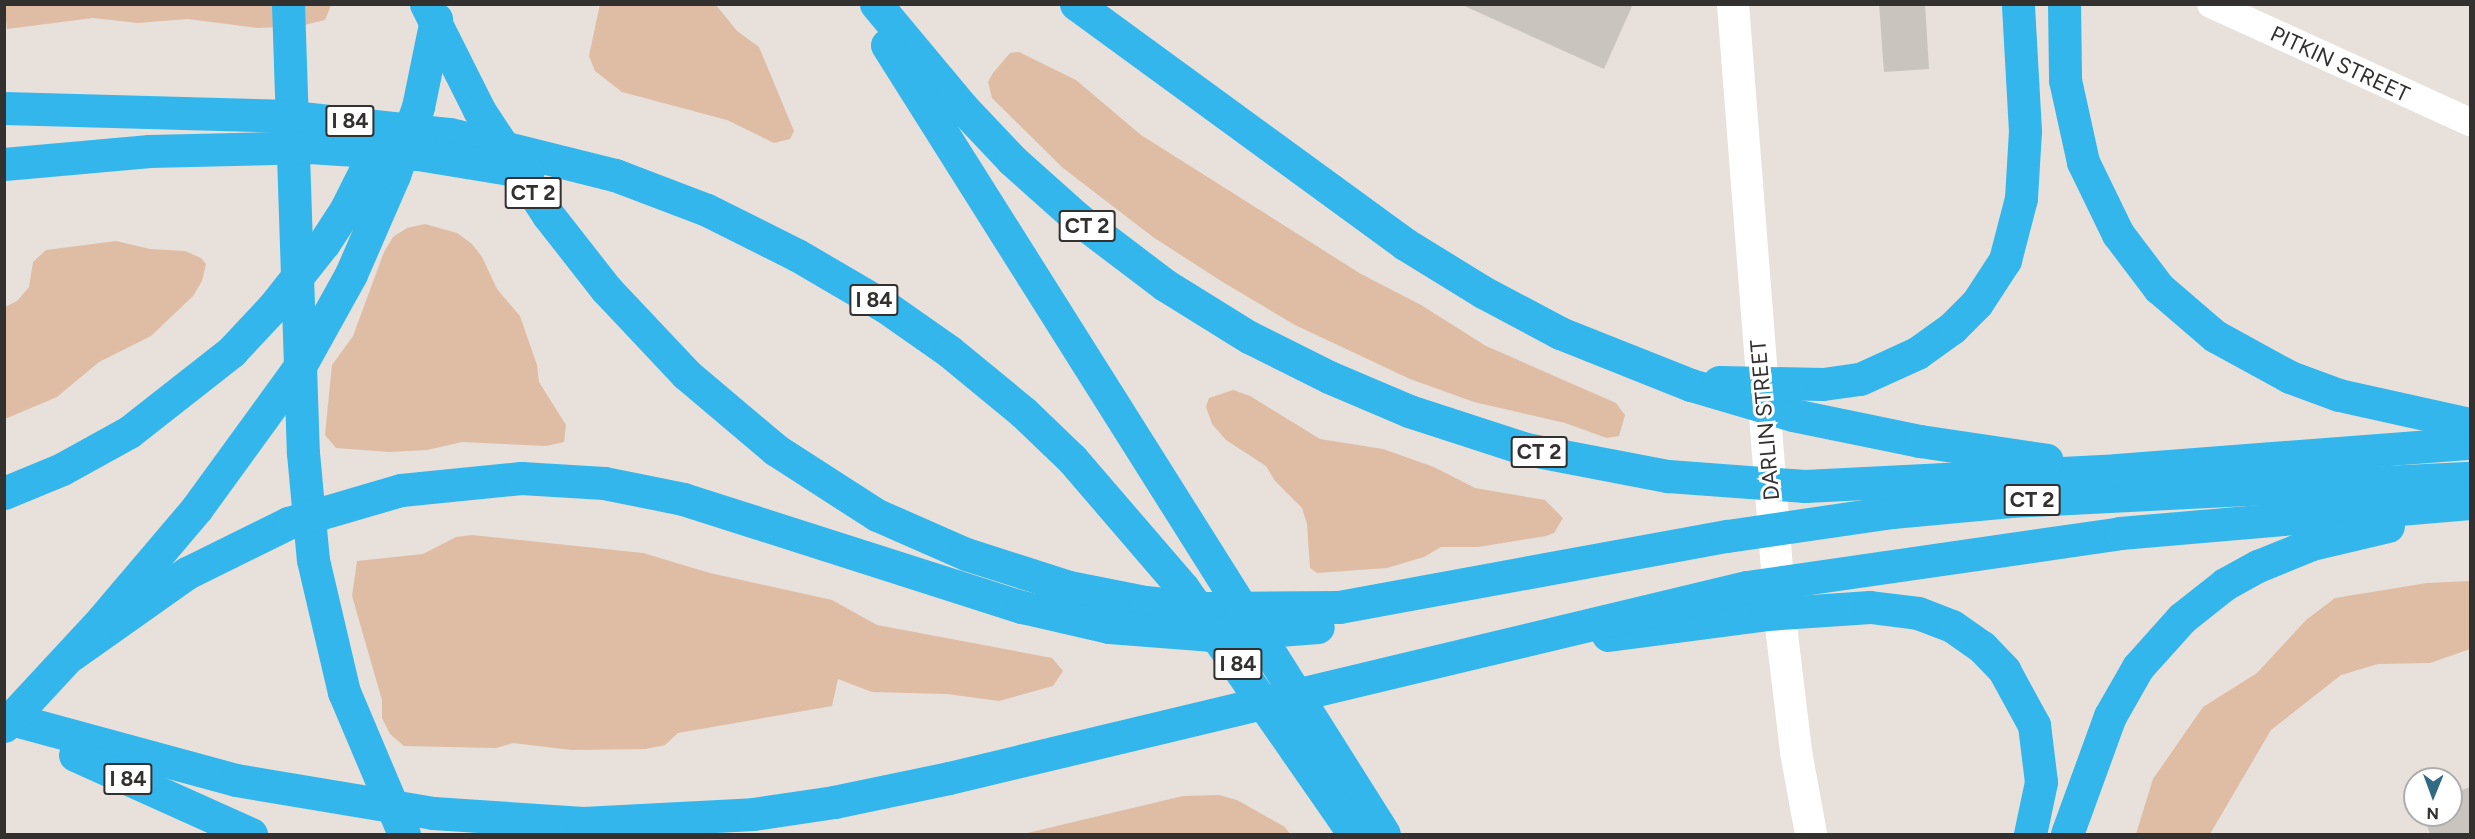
<!DOCTYPE html>
<html>
<head>
<meta charset="utf-8">
<style>
  body { margin:0 }
  #map { position:relative; width:2475px; height:839px; overflow:hidden; background:#e7e0db; font-family:Figtree,sans-serif }
  div>[style] { position:absolute }
  .green>* { inset:0; background:#dfbda4 }
  .building>* { inset:0; background:#cac4bf }
  .tertiary>* { height:28px; margin:-14px; padding:0 14px; transform-origin:14px; border-radius:14px; background:#fff }
  .secondary>* { height:32px; margin:-16px; padding:0 16px; transform-origin:16px; border-radius:16px; background:#fff }
  .motorway>* { height:33px; margin:-16.5px; padding:0 16.5px; transform-origin:16.5px; border-radius:16.5px; background:#32b6ec }
  span { translate:-50% -50%; white-space:nowrap; text-align:center; line-height:1.15; -webkit-text-stroke:6px #fff; paint-order:stroke }
  .shield-label span { padding:2px 4px; background:#fff; border:2px solid; border-radius:4px; -webkit-text-stroke-width:0 }
  .shield-label { font-size:21px; color:#33312f; font-weight:700 }
  .street-label { font-size:22px; color:#33312f }
  .frame { position:absolute; inset:0; border:6px solid #33312f; pointer-events:none }
  .north { position:absolute; left:2403px; top:767px; width:60px; height:60px; box-sizing:border-box; background:#fff; border:2px solid #adadac; border-radius:50%; rotate:181deg; font-size:16px; font-weight:700; line-height:24px; text-align:center; color:#33312f }
  .north::after { content:''; display:block; margin:auto; width:21px; height:27px; background:#326a84; clip-path:polygon(50% 0,100% 100%,50% 72%,0 100%) }
</style>
</head>
<body>
<div id="map">
  <div class="green">
    <i style="clip-path:polygon(600px 4px,716px 5px,737px 31px,759px 47px,794px 131px,790px 139px,774px 143px,727px 120px,622px 92px,595px 71px,589px 56px)"></i>
    <i style="clip-path:polygon(4px 5px,331px 5px,325px 20px,300px 26px,258px 28px,188px 19px,137px 23px,93px 18px,7px 29px)"></i>
    <i style="clip-path:polygon(1019px 52px,1076px 80px,1141px 135px,1361px 274px,1421px 305px,1486px 346px,1616px 403px,1625px 415px,1619px 436px,1607px 438px,1565px 423px,1474px 402px,1410px 379px,1295px 325px,1221px 281px,1153px 237px,1063px 168px,992px 98px,988px 82px,993px 73px,1010px 53px)"></i>
    <i style="clip-path:polygon(425px 224px,457px 233px,472px 244px,482px 257px,497px 289px,520px 316px,537px 365px,539px 382px,566px 425px,564px 442px,546px 446px,462px 442px,427px 450px,389px 452px,336px 448px,325px 435px,332px 365px,353px 336px,384px 252px,393px 237px,407px 228px)"></i>
    <i style="clip-path:polygon(116px 241px,150px 249px,185px 251px,201px 258px,206px 264px,202px 281px,193px 296px,151px 336px,99px 362px,57px 397px,5px 419px,5px 307px,17px 301px,29px 287px,33px 262px,46px 250px)"></i>
    <i style="clip-path:polygon(1233px 390px,1250px 396px,1320px 439px,1383px 449px,1434px 467px,1475px 488px,1545px 500px,1563px 518px,1554px 533px,1546px 536px,1478px 547px,1441px 547px,1424px 557px,1387px 568px,1317px 573px,1310px 568px,1307px 524px,1302px 508px,1275px 481px,1266px 466px,1226px 440px,1212px 424px,1206px 407px,1209px 398px)"></i>
    <i style="clip-path:polygon(472px 535px,643px 553px,710px 573px,832px 600px,877px 625px,1052px 658px,1063px 671px,1053px 686px,999px 701px,947px 694px,872px 692px,838px 679px,832px 706px,678px 733px,665px 745px,646px 749px,572px 750px,513px 743px,496px 748px,404px 746px,390px 734px,382px 718px,382px 700px,352px 596px,357px 561px,423px 554px,456px 537px)"></i>
    <i style="clip-path:polygon(2470px 581px,2470px 649px,2430px 663px,2378px 664px,2341px 675px,2271px 730px,2210px 834px,2136px 834px,2153px 779px,2203px 707px,2257px 673px,2306px 620px,2335px 598px,2427px 583px)"></i>
    <i style="clip-path:polygon(1219px 795px,1237px 800px,1285px 827px,1290px 834px,1023px 834px,1183px 796px)"></i>
  </div>
  <div class="building">
    <i style="clip-path:polygon(1460px 4px,1633px 4px,1604px 69px)"></i>
    <i style="clip-path:polygon(1879px 4px,1925px 4px,1929px 69px,1884px 72px)"></i>
    <i style="clip-path:polygon(2470px 787px,2470px 834px,2430px 834px,2423px 815px,2451px 815px,2451px 794px)"></i>
  </div>
  <div class="tertiary">
    <i style="left:2211px;top:4px;width:285px;rotate:24.5deg"></i>
  </div>
  <div class="secondary">
    <i style="left:1733px;top:4px;width:632px;rotate:85.55deg"></i>
    <i style="left:1782px;top:634px;width:119px;rotate:83.2deg"></i>
    <i style="left:1796px;top:752px;width:83px;rotate:79.6deg"></i>
  </div>
  <div class="motorway">
    <i style="left:288px;top:4px;width:449px;rotate:88.1deg"></i>
    <i style="left:303px;top:453px;width:107px;rotate:84.7deg"></i>
    <i style="left:313px;top:560px;width:136px;rotate:76.8deg"></i>
    <i style="left:344px;top:692px;width:154px;rotate:67.1deg"></i>
    <i style="left:426px;top:4px;width:119px;rotate:63.4deg"></i>
    <i style="left:479px;top:110px;width:126px;rotate:56.7deg"></i>
    <i style="left:548px;top:215px;width:94px;rotate:51.9deg"></i>
    <i style="left:606px;top:289px;width:117px;rotate:46.7deg"></i>
    <i style="left:686px;top:374px;width:118px;rotate:40.2deg"></i>
    <i style="left:776px;top:450px;width:120px;rotate:32.8deg"></i>
    <i style="left:877px;top:515px;width:97px;rotate:23.7deg"></i>
    <i style="left:966px;top:554px;width:108px;rotate:17.8deg"></i>
    <i style="left:1069px;top:587px;width:77px;rotate:11.2deg"></i>
    <i style="left:1145px;top:602px;width:61px;rotate:5.6deg"></i>
    <i style="left:1206px;top:608px;width:133px;rotate:-0.4deg"></i>
    <i style="left:1339px;top:607px;width:394px;rotate:-10.4deg"></i>
    <i style="left:1727px;top:536px;width:167px;rotate:-8.3deg"></i>
    <i style="left:1892px;top:512px;width:119px;rotate:-5.3deg"></i>
    <i style="left:2010px;top:501px;width:461px;rotate:-2.9deg"></i>
    <i style="left:876px;top:4px;width:133px;rotate:50.2deg"></i>
    <i style="left:961px;top:106px;width:74px;rotate:46.6deg"></i>
    <i style="left:1012px;top:160px;width:89px;rotate:41.8deg"></i>
    <i style="left:1078px;top:219px;width:109px;rotate:37.2deg"></i>
    <i style="left:1165px;top:285px;width:99px;rotate:31.8deg"></i>
    <i style="left:1249px;top:337px;width:89px;rotate:26.6deg"></i>
    <i style="left:1329px;top:377px;width:87px;rotate:23deg"></i>
    <i style="left:1409px;top:411px;width:123px;rotate:18deg"></i>
    <i style="left:1526px;top:449px;width:145px;rotate:10.8deg"></i>
    <i style="left:1668px;top:476px;width:137px;rotate:4.2deg"></i>
    <i style="left:1805px;top:486px;width:312px;rotate:-2.9deg"></i>
    <i style="left:2117px;top:470px;width:354px;rotate:-4.4deg"></i>
    <i style="left:1076px;top:4px;width:407px;rotate:36.1deg"></i>
    <i style="left:1405px;top:244px;width:92px;rotate:31.6deg"></i>
    <i style="left:1483px;top:292px;width:87px;rotate:28deg"></i>
    <i style="left:1560px;top:333px;width:141px;rotate:21.7deg"></i>
    <i style="left:1691px;top:385px;width:106px;rotate:16.4deg"></i>
    <i style="left:1793px;top:415px;width:130px;rotate:11.6deg"></i>
    <i style="left:1920px;top:441px;width:128px;rotate:8.5deg"></i>
    <i style="left:2064px;top:4px;width:76px;rotate:89.2deg"></i>
    <i style="left:2065px;top:80px;width:84px;rotate:77.6deg"></i>
    <i style="left:2083px;top:162px;width:80px;rotate:64.1deg"></i>
    <i style="left:2118px;top:234px;width:68px;rotate:52.8deg"></i>
    <i style="left:2159px;top:288px;width:74px;rotate:40.6deg"></i>
    <i style="left:2215px;top:336px;width:85px;rotate:28.7deg"></i>
    <i style="left:2290px;top:377px;width:52px;rotate:20.2deg"></i>
    <i style="left:2339px;top:395px;width:134px;rotate:12.5deg"></i>
    <i style="left:887px;top:45px;width:932px;rotate:57.79deg"></i>
    <i style="left:4px;top:108px;width:279px;rotate:1.6deg"></i>
    <i style="left:283px;top:116px;width:168px;rotate:6.2deg"></i>
    <i style="left:450px;top:134px;width:170px;rotate:14deg"></i>
    <i style="left:615px;top:175px;width:98px;rotate:20.8deg"></i>
    <i style="left:707px;top:210px;width:101px;rotate:26.6deg"></i>
    <i style="left:797px;top:255px;width:103px;rotate:30.3deg"></i>
    <i style="left:886px;top:307px;width:78px;rotate:35.1deg"></i>
    <i style="left:950px;top:352px;width:94px;rotate:39.4deg"></i>
    <i style="left:1023px;top:412px;width:68px;rotate:43.8deg"></i>
    <i style="left:1072px;top:459px;width:170px;rotate:49.3deg"></i>
    <i style="left:1183px;top:588px;width:300px;rotate:55.2deg"></i>
    <i style="left:4px;top:164px;width:146px;rotate:-5.1deg"></i>
    <i style="left:149px;top:151px;width:160px;rotate:-1.4deg"></i>
    <i style="left:309px;top:147px;width:109px;rotate:3.7deg"></i>
    <i style="left:418px;top:154px;width:111px;rotate:9.3deg"></i>
    <i style="left:1719px;top:382px;width:104px;rotate:1.1deg"></i>
    <i style="left:1823px;top:384px;width:37px;rotate:-8deg"></i>
    <i style="left:1860px;top:379px;width:63px;rotate:-24.5deg"></i>
    <i style="left:1917px;top:353px;width:43px;rotate:-35.5deg"></i>
    <i style="left:1952px;top:328px;width:35px;rotate:-45deg"></i>
    <i style="left:1977px;top:303px;width:51px;rotate:-56.9deg"></i>
    <i style="left:2005px;top:260px;width:64px;rotate:-75.5deg"></i>
    <i style="left:2021px;top:198px;width:67px;rotate:-86.6deg"></i>
    <i style="left:2025px;top:131px;width:127px;rotate:-93.2deg"></i>
    <i style="left:4px;top:493px;width:63px;rotate:-22.5deg"></i>
    <i style="left:62px;top:469px;width:77px;rotate:-28.9deg"></i>
    <i style="left:129px;top:432px;width:130px;rotate:-38.1deg"></i>
    <i style="left:231px;top:352px;width:63px;rotate:-46.9deg"></i>
    <i style="left:274px;top:306px;width:80px;rotate:-51.6deg"></i>
    <i style="left:324px;top:243px;width:40px;rotate:-57.1deg"></i>
    <i style="left:346px;top:209px;width:85px;rotate:-63.4deg"></i>
    <i style="left:1608px;top:635px;width:160px;rotate:-7.5deg"></i>
    <i style="left:1767px;top:614px;width:103px;rotate:-3.9deg"></i>
    <i style="left:1870px;top:607px;width:48px;rotate:7.1deg"></i>
    <i style="left:1918px;top:613px;width:36px;rotate:21deg"></i>
    <i style="left:1952px;top:626px;width:37px;rotate:35deg"></i>
    <i style="left:1982px;top:647px;width:32px;rotate:46deg"></i>
    <i style="left:2004px;top:670px;width:63px;rotate:61.4deg"></i>
    <i style="left:2034px;top:725px;width:57px;rotate:83deg"></i>
    <i style="left:2041px;top:782px;width:53px;rotate:101.9deg"></i>
    <i style="left:71px;top:655px;width:142px;rotate:-35.3deg"></i>
    <i style="left:187px;top:573px;width:113px;rotate:-26.3deg"></i>
    <i style="left:288px;top:523px;width:118px;rotate:-16.3deg"></i>
    <i style="left:401px;top:490px;width:121px;rotate:-5.7deg"></i>
    <i style="left:521px;top:478px;width:83px;rotate:3.4deg"></i>
    <i style="left:604px;top:483px;width:81px;rotate:11.4deg"></i>
    <i style="left:683px;top:499px;width:356px;rotate:17.7deg"></i>
    <i style="left:1022px;top:607px;width:89px;rotate:12.9deg"></i>
    <i style="left:1109px;top:627px;width:101px;rotate:4.5deg"></i>
    <i style="left:1210px;top:635px;width:108px;rotate:-4.2deg"></i>
    <i style="left:4px;top:717px;width:240px;rotate:15.2deg"></i>
    <i style="left:236px;top:780px;width:200px;rotate:9.5deg"></i>
    <i style="left:433px;top:813px;width:150px;rotate:3.8deg"></i>
    <i style="left:583px;top:823px;width:170px;rotate:-3deg"></i>
    <i style="left:753px;top:814px;width:82px;rotate:-8.4deg"></i>
    <i style="left:834px;top:802px;width:117px;rotate:-11.8deg"></i>
    <i style="left:949px;top:778px;width:821px;rotate:-13.46deg"></i>
    <i style="left:1747px;top:587px;width:377px;rotate:-8.2deg"></i>
    <i style="left:2120px;top:533px;width:351px;rotate:-4.9deg"></i>
    <i style="left:4px;top:726px;width:146px;rotate:-47.2deg"></i>
    <i style="left:103px;top:619px;width:145px;rotate:-49.7deg"></i>
    <i style="left:197px;top:508px;width:175px;rotate:-54deg"></i>
    <i style="left:300px;top:366px;width:105px;rotate:-61deg"></i>
    <i style="left:351px;top:274px;width:108px;rotate:-66.5deg"></i>
    <i style="left:394px;top:175px;width:72px;rotate:-70.6deg"></i>
    <i style="left:418px;top:107px;width:90px;rotate:-78.4deg"></i>
    <i style="left:75px;top:755px;width:193px;rotate:24.2deg"></i>
    <i style="left:2067px;top:834px;width:126px;rotate:-70deg"></i>
    <i style="left:2110px;top:716px;width:56px;rotate:-60.3deg"></i>
    <i style="left:2138px;top:667px;width:66px;rotate:-48.1deg"></i>
    <i style="left:2182px;top:618px;width:55px;rotate:-38.3deg"></i>
    <i style="left:2225px;top:584px;width:38px;rotate:-29deg"></i>
    <i style="left:2258px;top:566px;width:58px;rotate:-22.2deg"></i>
    <i style="left:2312px;top:544px;width:78px;rotate:-13.3deg"></i>
  </div>
  <div class="shield-label">
    <span style="left:350px;top:121px">I 84</span>
    <span style="left:533px;top:193px">CT 2</span>
    <span style="left:1087px;top:226px">CT 2</span>
    <span style="left:874px;top:300px">I 84</span>
    <span style="left:1539px;top:452px">CT 2</span>
    <span style="left:2032px;top:500px">CT 2</span>
    <span style="left:1238px;top:664px">I 84</span>
    <span style="left:128px;top:779px">I 84</span>
  </div>
  <div class="street-label">
    <span style="left:2340px;top:64px;rotate:25deg">PITKIN STREET</span>
    <span style="left:1765px;top:420px;rotate:-95deg">DARLIN STREET</span>
  </div>
  <div class="frame"></div>
  <div class="north">N</div>
</div>
</body>
</html>
